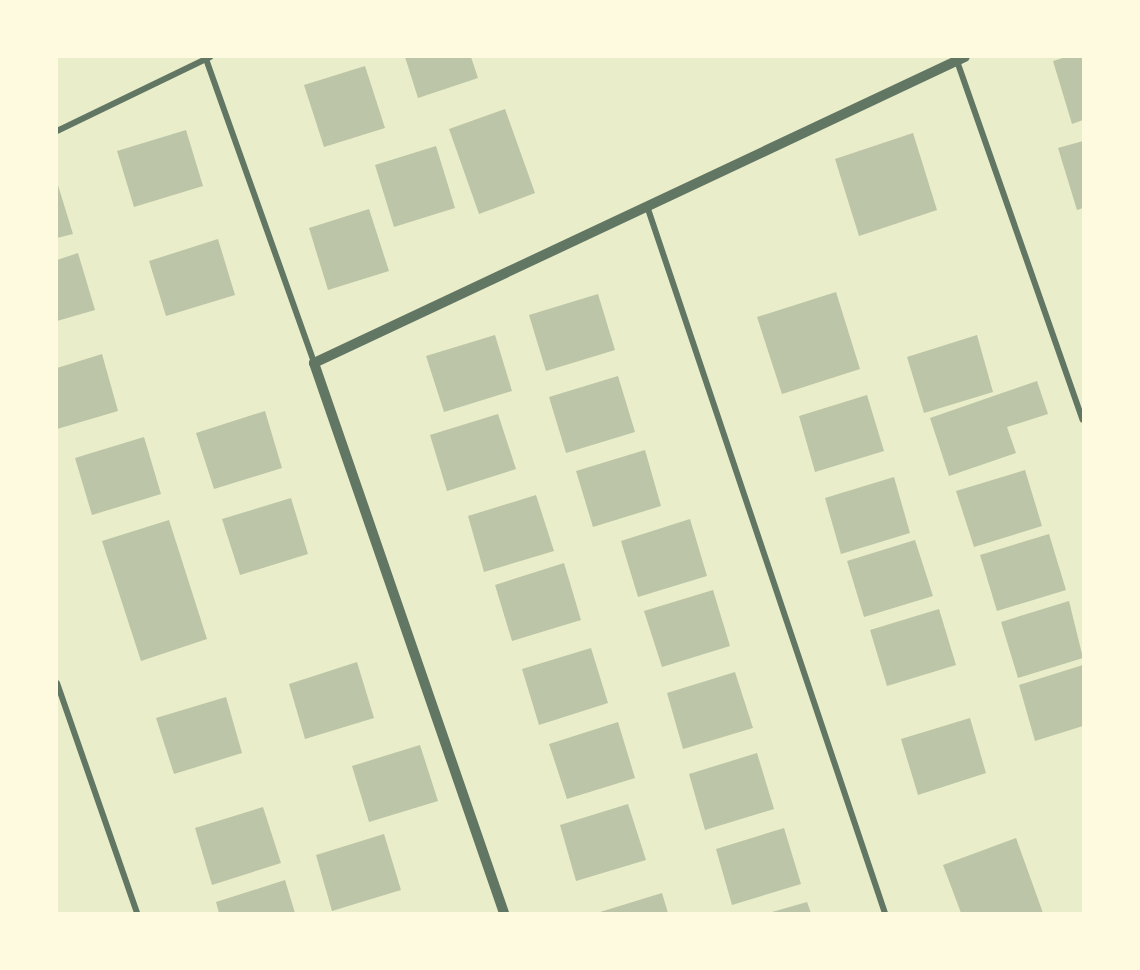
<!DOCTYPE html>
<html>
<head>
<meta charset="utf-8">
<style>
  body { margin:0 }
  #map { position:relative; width:1140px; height:970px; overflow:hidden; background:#e9edc9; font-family:"Open Sans",sans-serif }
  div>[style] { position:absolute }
  .building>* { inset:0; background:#bcc5a7 }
  .minor>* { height:6px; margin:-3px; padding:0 3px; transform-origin:3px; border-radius:3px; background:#617663 }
  .tertiary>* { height:10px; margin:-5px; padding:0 5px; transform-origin:5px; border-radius:5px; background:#617663 }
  span { translate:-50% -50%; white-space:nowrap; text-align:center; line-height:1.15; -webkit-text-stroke:4.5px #fefae0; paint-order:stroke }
  .frame { position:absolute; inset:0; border:58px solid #fefae0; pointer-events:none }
</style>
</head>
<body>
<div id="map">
  <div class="building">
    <i style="clip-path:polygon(405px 57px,471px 57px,478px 78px,418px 98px)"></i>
    <i style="clip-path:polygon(1066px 57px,1083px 57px,1083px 120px,1072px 124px,1053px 61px)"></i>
    <i style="clip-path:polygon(365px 66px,385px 128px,324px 147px,304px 85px)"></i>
    <i style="clip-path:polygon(505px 109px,535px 193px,479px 214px,449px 129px)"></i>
    <i style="clip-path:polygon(186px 130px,203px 186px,134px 207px,117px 151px)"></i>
    <i style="clip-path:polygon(913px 133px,937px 210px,859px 236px,835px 159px)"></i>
    <i style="clip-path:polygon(1083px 141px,1083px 208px,1077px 210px,1058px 148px)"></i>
    <i style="clip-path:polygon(436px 146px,455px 208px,394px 227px,375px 165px)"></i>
    <i style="clip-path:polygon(57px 182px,73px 234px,57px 238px)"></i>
    <i style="clip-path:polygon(369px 209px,389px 271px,328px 290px,309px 228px)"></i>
    <i style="clip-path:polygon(218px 239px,235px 295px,166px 316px,149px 261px)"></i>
    <i style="clip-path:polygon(78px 253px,95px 310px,57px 321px,57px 260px)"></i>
    <i style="clip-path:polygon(836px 292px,860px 369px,782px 394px,757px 317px)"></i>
    <i style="clip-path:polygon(598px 294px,615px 350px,546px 371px,529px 315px)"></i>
    <i style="clip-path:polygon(495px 335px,512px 391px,444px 412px,426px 356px)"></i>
    <i style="clip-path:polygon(977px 335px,993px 392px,924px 413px,907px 357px)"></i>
    <i style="clip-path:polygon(102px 354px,118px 411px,57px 429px,57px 368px)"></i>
    <i style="clip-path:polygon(618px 376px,635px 432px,566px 453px,549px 397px)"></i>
    <i style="clip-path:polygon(1037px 381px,1048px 414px,1007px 427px,1016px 453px,949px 476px,930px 418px)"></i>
    <i style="clip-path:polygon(867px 395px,884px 451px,815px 472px,799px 416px)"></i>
    <i style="clip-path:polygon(265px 411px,282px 468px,214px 489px,196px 433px)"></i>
    <i style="clip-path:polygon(498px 414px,516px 469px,447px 491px,430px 435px)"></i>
    <i style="clip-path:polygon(144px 437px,161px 494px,92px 515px,75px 458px)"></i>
    <i style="clip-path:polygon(645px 450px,661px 506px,593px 527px,576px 471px)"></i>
    <i style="clip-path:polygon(1025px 470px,1042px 526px,974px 547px,956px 491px)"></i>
    <i style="clip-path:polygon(894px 477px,910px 533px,841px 554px,825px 498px)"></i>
    <i style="clip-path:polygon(536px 495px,554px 551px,484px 572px,468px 516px)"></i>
    <i style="clip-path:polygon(291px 498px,308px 554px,240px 575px,222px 519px)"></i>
    <i style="clip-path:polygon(690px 519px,707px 576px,638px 597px,621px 541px)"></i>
    <i style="clip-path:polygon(169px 520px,207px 639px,141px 661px,102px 541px)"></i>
    <i style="clip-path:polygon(1049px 534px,1066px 590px,997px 611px,980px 555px)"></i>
    <i style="clip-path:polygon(915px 540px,933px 596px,864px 617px,847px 561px)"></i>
    <i style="clip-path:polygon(564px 563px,581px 620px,512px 641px,495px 585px)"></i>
    <i style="clip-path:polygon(713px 590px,730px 646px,662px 667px,644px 611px)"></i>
    <i style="clip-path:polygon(1069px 601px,1083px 658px,1018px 678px,1001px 622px)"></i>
    <i style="clip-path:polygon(939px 609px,956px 665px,887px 686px,870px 630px)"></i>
    <i style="clip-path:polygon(591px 648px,608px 703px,539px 725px,522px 669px)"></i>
    <i style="clip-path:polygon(357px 662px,374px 718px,305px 739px,289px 684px)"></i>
    <i style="clip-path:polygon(1083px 665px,1083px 726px,1035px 741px,1019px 685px)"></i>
    <i style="clip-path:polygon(735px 672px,753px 728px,683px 749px,667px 693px)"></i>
    <i style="clip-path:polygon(226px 697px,242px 753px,174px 774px,156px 718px)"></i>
    <i style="clip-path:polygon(970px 718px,986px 773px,918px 795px,901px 739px)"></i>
    <i style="clip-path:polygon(618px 722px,635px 778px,567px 799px,549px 744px)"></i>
    <i style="clip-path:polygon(420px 745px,438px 801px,369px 822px,352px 766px)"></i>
    <i style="clip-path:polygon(757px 753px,774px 809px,705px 830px,689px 774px)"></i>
    <i style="clip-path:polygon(628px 804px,646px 860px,576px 881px,560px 825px)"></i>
    <i style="clip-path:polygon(263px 807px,281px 863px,212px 885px,195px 828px)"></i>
    <i style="clip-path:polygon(784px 828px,801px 884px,732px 905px,716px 849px)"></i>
    <i style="clip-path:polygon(384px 834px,401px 890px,332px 911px,316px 855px)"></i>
    <i style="clip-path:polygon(1016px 838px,1043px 913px,961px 913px,943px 865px)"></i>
    <i style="clip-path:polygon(285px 880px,295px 913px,219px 913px,216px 902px)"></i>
    <i style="clip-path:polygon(662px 893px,668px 913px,600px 913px,600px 912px)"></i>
    <i style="clip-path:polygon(807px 902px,811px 913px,772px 913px,772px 912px)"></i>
  </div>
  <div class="minor">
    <i style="left:206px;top:59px;width:323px;rotate:70.4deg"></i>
    <i style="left:957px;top:61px;width:380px;rotate:70.7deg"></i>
    <i style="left:57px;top:131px;width:170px;rotate:-25.8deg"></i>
    <i style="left:647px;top:206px;width:746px;rotate:71.4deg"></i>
    <i style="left:57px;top:683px;width:244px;rotate:70.8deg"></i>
  </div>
  <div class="tertiary">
    <i style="left:504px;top:913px;width:582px;rotate:-109.06deg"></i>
    <i style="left:314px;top:363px;width:719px;rotate:-25.18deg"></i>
  </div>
  <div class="frame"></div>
</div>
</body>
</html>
